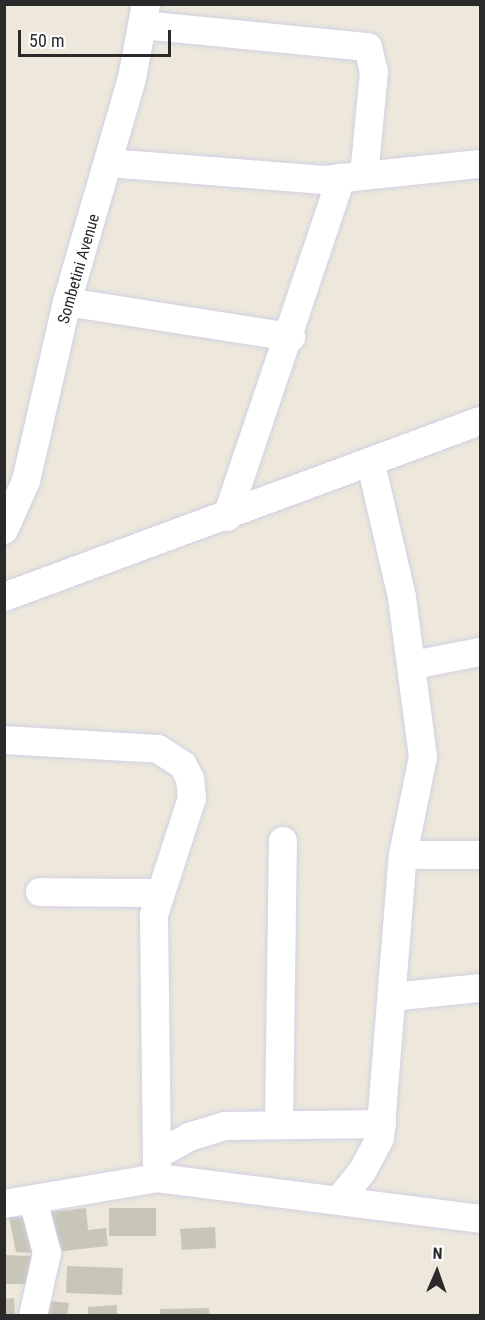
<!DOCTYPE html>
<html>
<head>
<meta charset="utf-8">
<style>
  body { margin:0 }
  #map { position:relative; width:485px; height:1320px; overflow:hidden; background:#ede8db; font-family:"Roboto Condensed",sans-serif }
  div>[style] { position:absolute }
  .building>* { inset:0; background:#c8c6b9 }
  .roads { filter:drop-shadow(0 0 2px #d0d0e4) drop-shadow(0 0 2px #d0d0e4) }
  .minor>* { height:28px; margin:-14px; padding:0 14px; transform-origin:14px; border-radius:14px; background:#fff }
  span { translate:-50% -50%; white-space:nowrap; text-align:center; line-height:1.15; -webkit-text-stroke:5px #fff; paint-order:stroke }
  .street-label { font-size:16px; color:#2a2a2a }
  .frame { position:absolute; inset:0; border:6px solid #2a2a2a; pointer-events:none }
  .north { position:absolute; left:407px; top:1242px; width:60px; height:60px; -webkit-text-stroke:4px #fff; paint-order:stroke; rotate:2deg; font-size:16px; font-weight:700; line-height:24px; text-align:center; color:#2a2a2a }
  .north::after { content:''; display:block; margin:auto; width:21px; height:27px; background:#2a2a2a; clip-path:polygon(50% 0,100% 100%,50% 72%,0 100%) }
  .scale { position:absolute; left:18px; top:30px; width:153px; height:27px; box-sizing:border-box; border:3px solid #2a2a2a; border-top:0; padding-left:8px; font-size:18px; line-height:21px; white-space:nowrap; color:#2a2a2a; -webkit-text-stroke:4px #fff; paint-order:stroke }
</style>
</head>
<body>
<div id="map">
  <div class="building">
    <i style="clip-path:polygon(86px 1208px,88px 1230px,106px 1228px,108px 1246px,55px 1252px,51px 1212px)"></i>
    <i style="clip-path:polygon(109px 1208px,156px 1208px,156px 1236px,109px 1236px)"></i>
    <i style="clip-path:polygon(9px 1217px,34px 1217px,33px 1253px,16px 1252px)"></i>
    <i style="clip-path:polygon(215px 1227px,216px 1248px,182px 1250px,180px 1229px)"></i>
    <i style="clip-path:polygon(4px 1255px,31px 1256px,30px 1284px,4px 1284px)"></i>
    <i style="clip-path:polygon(67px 1266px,123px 1268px,122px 1295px,66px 1293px)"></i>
    <i style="clip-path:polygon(14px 1298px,15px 1316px,4px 1316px,4px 1299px)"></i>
    <i style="clip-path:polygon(50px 1301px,69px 1303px,67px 1316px,48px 1314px)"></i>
    <i style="clip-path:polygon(117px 1305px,117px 1316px,88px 1316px,88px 1307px)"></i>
    <i style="clip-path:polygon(209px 1308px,210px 1316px,160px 1316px,160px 1309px)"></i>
  </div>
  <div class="roads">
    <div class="minor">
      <i style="left:142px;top:25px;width:227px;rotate:5.6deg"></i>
      <i style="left:368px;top:47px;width:26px;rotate:77deg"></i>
      <i style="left:374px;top:72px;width:103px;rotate:95.5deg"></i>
      <i style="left:109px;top:163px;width:216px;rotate:4.5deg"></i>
      <i style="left:324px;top:180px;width:157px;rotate:-5.9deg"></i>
      <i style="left:67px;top:302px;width:227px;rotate:8.9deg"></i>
      <i style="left:227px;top:517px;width:358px;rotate:-71.4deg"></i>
      <i style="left:4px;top:530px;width:54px;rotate:-65.8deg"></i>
      <i style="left:26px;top:481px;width:184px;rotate:-77.1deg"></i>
      <i style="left:67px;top:302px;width:233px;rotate:-73.8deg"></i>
      <i style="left:132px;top:78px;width:75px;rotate:-79.3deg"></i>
      <i style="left:4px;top:597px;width:507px;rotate:-20.29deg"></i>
      <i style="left:413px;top:665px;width:68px;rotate:-11deg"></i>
      <i style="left:4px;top:740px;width:154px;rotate:3.3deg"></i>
      <i style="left:158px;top:749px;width:30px;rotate:33deg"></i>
      <i style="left:183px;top:765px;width:16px;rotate:63deg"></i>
      <i style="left:190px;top:779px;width:19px;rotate:84deg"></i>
      <i style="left:192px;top:798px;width:123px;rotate:108deg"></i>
      <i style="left:154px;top:915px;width:263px;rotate:89.3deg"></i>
      <i style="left:403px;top:855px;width:77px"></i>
      <i style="left:40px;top:892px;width:118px;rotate:0.5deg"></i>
      <i style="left:392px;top:997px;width:88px;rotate:-5.8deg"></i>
      <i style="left:279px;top:1123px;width:282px;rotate:-89.2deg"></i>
      <i style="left:157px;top:1155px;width:37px;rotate:-29deg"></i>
      <i style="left:189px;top:1137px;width:38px;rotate:-17deg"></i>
      <i style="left:225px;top:1126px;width:157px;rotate:-0.7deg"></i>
      <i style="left:339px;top:1200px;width:36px;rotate:-51deg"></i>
      <i style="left:362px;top:1172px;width:38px;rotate:-62deg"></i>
      <i style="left:380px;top:1138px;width:284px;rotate:-85.4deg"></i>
      <i style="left:403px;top:855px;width:100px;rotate:-78.5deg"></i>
      <i style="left:423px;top:757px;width:161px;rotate:-97.5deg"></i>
      <i style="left:402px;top:597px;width:137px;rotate:-103.1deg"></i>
      <i style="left:4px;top:1204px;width:155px;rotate:-9.6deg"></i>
      <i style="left:157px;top:1178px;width:326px;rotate:7.2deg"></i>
      <i style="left:33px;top:1316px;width:65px;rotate:-77.5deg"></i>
      <i style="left:47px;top:1253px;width:55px;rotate:-104.8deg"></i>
    </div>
  </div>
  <div class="street-label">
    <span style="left:79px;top:269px;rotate:-74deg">Sombetini Avenue</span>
  </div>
  <div class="frame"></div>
  <div class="north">N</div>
  <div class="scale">50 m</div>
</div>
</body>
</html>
